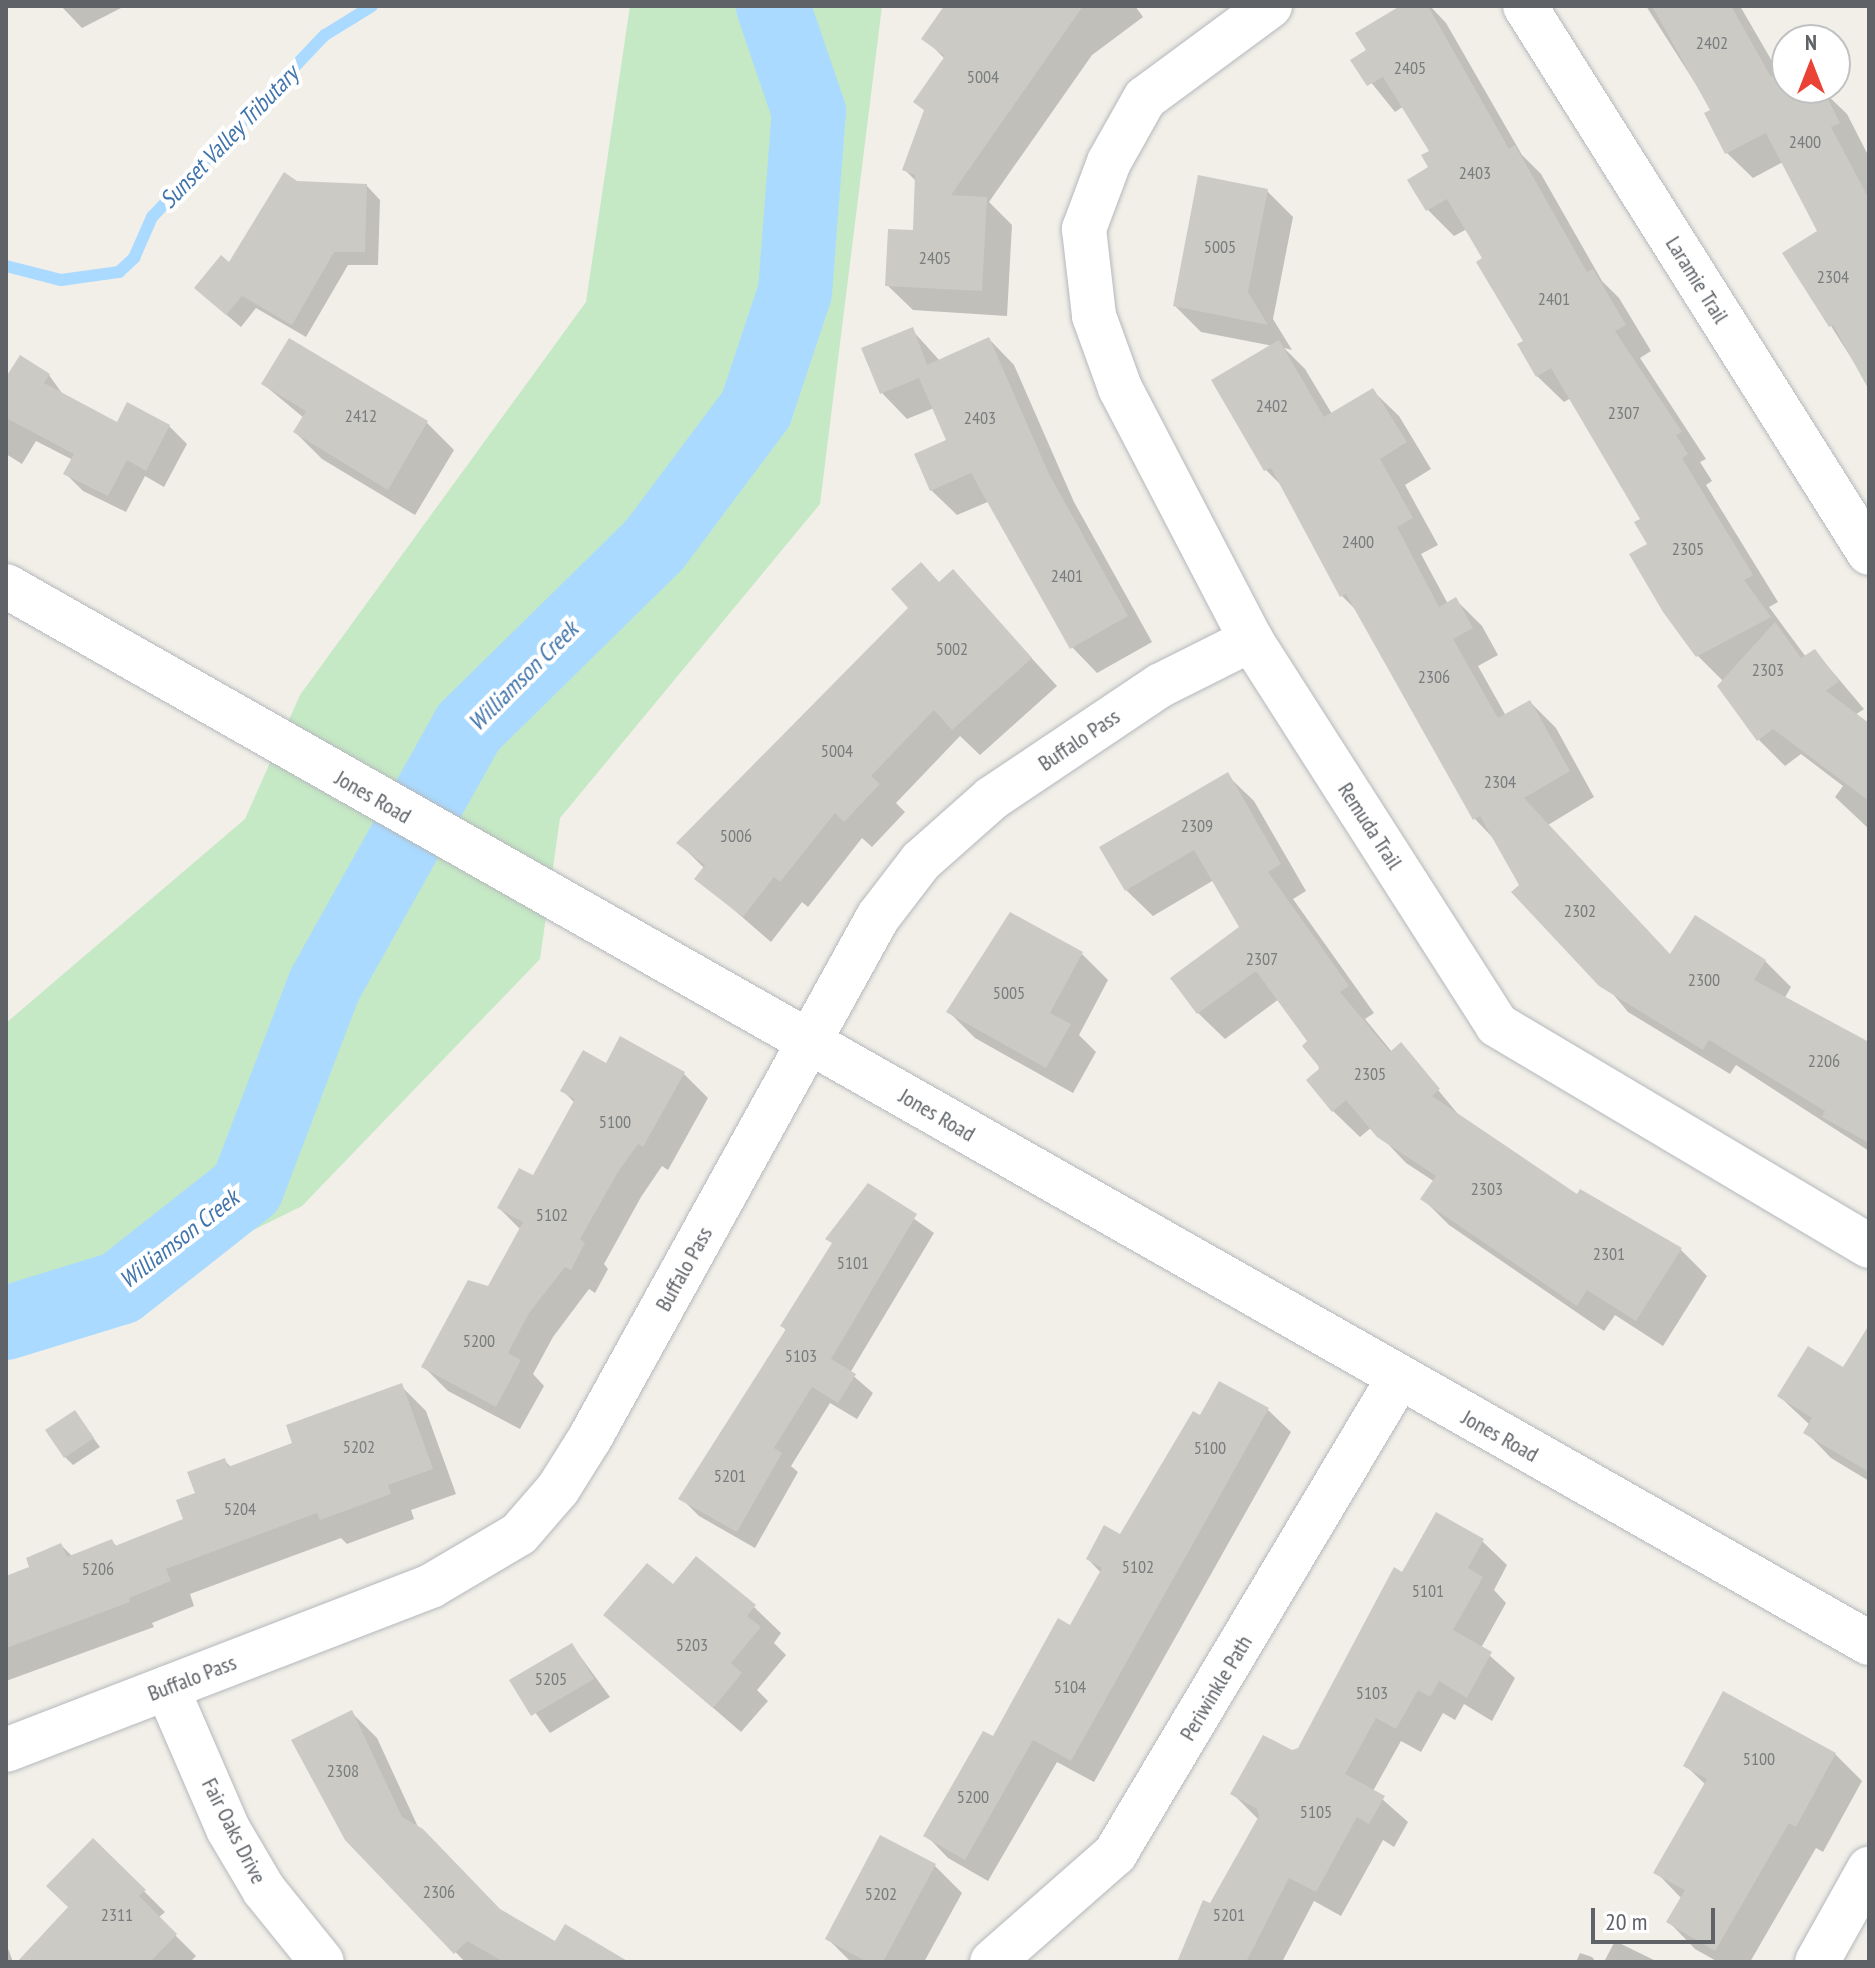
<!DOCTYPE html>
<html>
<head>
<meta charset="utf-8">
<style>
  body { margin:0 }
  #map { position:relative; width:1875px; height:1968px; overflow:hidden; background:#f1efe8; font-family:"PT Sans Narrow",sans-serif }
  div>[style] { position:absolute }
  .green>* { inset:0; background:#c5e8c5 }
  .shadow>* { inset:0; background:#0003 }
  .stream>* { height:12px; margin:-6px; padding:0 6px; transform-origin:6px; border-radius:6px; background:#aadaff }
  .river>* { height:74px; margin:-37px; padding:0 37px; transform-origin:37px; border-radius:37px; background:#aadaff }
  .building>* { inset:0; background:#cccac5 }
  .roads { filter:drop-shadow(0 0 2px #b5b8bc) drop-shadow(0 0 2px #b5b8bc) }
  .minor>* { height:44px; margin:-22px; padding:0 22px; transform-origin:22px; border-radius:22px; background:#fff }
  span { translate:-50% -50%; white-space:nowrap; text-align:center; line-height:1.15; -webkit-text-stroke:8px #fff; paint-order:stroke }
  .number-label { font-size:18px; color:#7a7d7f }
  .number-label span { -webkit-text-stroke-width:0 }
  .street-label { font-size:22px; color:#5f6368 }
  .water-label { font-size:24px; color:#4174aa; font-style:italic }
  .frame { position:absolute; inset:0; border:8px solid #5f6368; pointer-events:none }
  .north { position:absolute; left:1771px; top:24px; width:80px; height:80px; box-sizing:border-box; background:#fff; border:2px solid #bfc1c3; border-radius:50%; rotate:0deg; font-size:22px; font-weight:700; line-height:32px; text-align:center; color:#5f6368 }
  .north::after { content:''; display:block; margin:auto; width:28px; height:36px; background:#ea4335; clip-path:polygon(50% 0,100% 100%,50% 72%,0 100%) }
  .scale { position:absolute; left:1591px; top:1908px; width:124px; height:36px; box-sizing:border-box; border:4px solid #5f6368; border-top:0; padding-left:10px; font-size:24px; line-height:28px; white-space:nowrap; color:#5f6368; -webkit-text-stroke:6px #fff; paint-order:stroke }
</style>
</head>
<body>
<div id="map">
  <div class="green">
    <i style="clip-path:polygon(630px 6px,882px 6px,820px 504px,560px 818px,540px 959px,302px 1206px,6px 1352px,6px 1023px,245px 819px,300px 695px,586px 302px)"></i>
  </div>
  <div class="shadow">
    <i style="clip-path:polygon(61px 6px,125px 6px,82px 28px)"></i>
    <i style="clip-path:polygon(947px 6px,1135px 6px,1143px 17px,1092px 55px,989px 202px,1012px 225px,1007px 316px,913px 310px,887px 285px,915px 233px,917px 182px,905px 170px,926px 112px,915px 102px,945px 59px,924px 38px)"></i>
    <i style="clip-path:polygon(1404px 6px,1430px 6px,1446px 23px,1522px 155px,1541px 174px,1602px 281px,1619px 298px,1651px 351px,1640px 358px,1706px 459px,1700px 462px,1712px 481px,1706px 485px,1778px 602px,1769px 607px,1806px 657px,1815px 651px,1864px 709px,1855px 715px,1869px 725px,1869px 829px,1835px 797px,1843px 786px,1801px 754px,1785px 766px,1758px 739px,1723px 681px,1697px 655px,1642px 520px,1571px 398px,1564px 402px,1537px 376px,1526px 342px,1467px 229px,1454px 236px,1428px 210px,1410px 181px,1431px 168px,1431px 151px,1404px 106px,1395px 112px,1353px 60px,1369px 51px)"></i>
    <i style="clip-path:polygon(1646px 6px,1740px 6px,1780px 75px,1787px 71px,1787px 88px,1821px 89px,1847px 114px,1869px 157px,1869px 386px,1831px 326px,1820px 231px,1783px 162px,1753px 178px,1727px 153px,1713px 111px)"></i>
    <i style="clip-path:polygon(367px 186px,380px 200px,378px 265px,348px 265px,306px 337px,256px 308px,241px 327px,210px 301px,230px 265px)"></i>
    <i style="clip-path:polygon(1267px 191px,1293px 217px,1273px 319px,1292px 350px,1284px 348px,1305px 369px,1332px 414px,1372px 390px,1399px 416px,1431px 469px,1405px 485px,1438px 545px,1421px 554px,1448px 604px,1456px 600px,1482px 626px,1498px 655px,1478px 666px,1506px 716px,1530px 702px,1556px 728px,1594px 797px,1548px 825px,1671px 956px,1765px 961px,1791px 987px,1784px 999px,1869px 1044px,1869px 1151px,1736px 1065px,1730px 1074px,1628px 1012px,1522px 885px,1495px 840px,1475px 819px,1359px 613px,1342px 596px,1283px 487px,1266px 470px,1273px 346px,1201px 332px,1175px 306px)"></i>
    <i style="clip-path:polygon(912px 330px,940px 361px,989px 339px,1014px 365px,1074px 502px,1152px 642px,1097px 673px,1072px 647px,990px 501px,957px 515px,931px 490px,948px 441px,934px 408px,907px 419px,882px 393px)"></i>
    <i style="clip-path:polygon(289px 341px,427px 423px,454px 450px,415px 515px,322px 459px,295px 432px,304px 418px,263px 384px)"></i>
    <i style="clip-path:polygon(6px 375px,49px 375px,64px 396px,118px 425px,169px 426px,187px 444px,164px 487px,145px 476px,126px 512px,83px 491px,65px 473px,73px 460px,36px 441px,22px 464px,6px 454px)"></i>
    <i style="clip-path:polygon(953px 572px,1057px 686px,980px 755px,960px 736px,896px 803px,905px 812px,872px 847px,862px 838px,808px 907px,802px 902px,771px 942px,697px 878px,704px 868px,679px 843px)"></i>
    <i style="clip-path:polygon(1227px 775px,1254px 801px,1306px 891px,1293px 899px,1374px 1013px,1365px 1019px,1392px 1052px,1401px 1045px,1462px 1119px,1578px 1197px,1581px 1192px,1681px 1250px,1707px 1276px,1663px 1346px,1615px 1315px,1604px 1331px,1449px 1225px,1423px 1199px,1435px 1182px,1406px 1163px,1372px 1127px,1360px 1137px,1333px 1111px,1310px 1041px,1279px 999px,1225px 1039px,1198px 1013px,1173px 978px,1242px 927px,1214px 880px,1153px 916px,1126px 890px)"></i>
    <i style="clip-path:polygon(1082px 954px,1108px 980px,1079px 1035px,1096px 1052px,1073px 1093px,975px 1038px,949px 1012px)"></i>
    <i style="clip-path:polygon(606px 1066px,684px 1074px,708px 1098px,668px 1170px,662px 1166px,641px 1197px,604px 1264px,608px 1269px,595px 1293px,589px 1289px,553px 1337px,533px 1374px,544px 1386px,520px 1429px,448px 1391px,424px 1367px,489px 1289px,521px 1230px,499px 1208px,534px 1178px,575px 1103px,562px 1090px)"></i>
    <i style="clip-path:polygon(868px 1186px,934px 1233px,850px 1373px,873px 1393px,857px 1419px,830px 1403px,791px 1466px,798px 1472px,755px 1548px,699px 1516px,681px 1498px,787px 1331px,782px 1326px)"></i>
    <i style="clip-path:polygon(1869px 1356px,1869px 1481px,1831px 1458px,1806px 1432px,1810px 1425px,1779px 1396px)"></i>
    <i style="clip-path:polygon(401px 1386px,426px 1411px,456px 1494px,411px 1510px,414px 1519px,347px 1544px,341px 1538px,190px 1594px,194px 1606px,152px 1623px,154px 1627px,6px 1681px,6px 1578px,32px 1568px,61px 1545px,73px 1557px,112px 1541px,118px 1548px,186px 1520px,198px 1494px,225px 1461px,232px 1468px,295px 1444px)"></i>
    <i style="clip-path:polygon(1268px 1410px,1291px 1432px,1094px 1782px,1057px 1762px,988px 1881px,948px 1858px,926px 1835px,1071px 1628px,1101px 1573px,1088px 1559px,1120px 1537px,1201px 1418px)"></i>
    <i style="clip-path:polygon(75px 1413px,100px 1447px,73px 1465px,65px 1457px)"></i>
    <i style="clip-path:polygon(1482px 1541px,1507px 1565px,1494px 1590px,1506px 1603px,1481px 1648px,1515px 1678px,1492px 1721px,1464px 1704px,1455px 1720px,1443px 1713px,1421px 1752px,1401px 1741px,1373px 1791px,1408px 1822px,1394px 1847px,1383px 1840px,1341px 1916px,1314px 1901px,1282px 1962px,1178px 1962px,1259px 1820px,1233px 1794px,1299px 1749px,1403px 1574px)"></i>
    <i style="clip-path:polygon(673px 1587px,754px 1607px,781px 1633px,774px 1643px,786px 1655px,757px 1690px,768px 1701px,741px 1732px,606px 1615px)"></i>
    <i style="clip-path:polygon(572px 1645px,610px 1697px,550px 1733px,512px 1680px)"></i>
    <i style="clip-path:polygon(352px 1713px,377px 1738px,419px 1829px,501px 1912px,556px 1944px,626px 1962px,465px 1962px,347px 1839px)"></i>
    <i style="clip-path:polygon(1835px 1754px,1862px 1781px,1823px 1852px,1816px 1848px,1750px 1962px,1718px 1962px,1695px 1949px,1669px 1922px,1682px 1899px,1656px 1872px,1706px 1785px,1685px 1765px)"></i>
    <i style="clip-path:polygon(881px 1837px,935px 1866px,962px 1893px,924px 1962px,851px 1962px,828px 1939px)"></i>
    <i style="clip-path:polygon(93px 1841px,165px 1912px,158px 1918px,196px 1956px,190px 1962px,19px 1962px,71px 1908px)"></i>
    <i style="clip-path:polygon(1615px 1941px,1658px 1962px,1604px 1962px)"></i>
    <i style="clip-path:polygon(6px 1943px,13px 1962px,6px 1962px)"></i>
    <i style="clip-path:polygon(1580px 1953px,1592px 1957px,1596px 1962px,1576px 1962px)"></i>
  </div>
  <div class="stream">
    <i style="left:6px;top:266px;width:57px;rotate:14.3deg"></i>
    <i style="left:61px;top:280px;width:59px;rotate:-7.9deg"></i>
    <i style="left:119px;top:272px;width:21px;rotate:-43deg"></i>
    <i style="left:134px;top:258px;width:45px;rotate:-66.3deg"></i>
    <i style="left:152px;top:217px;width:251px;rotate:-46.5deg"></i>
    <i style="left:325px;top:35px;width:55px;rotate:-31.7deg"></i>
  </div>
  <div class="river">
    <i style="left:6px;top:1323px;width:119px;rotate:-17.1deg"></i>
    <i style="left:120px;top:1288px;width:162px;rotate:-38.2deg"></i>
    <i style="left:247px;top:1188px;width:216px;rotate:-69.1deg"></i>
    <i style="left:324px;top:986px;width:295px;rotate:-60.8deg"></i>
    <i style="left:468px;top:728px;width:262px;rotate:-44.5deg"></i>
    <i style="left:655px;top:544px;width:169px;rotate:-53.2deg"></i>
    <i style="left:756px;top:409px;width:123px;rotate:-71.6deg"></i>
    <i style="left:795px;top:292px;width:181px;rotate:-85.6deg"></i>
    <i style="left:809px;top:112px;width:112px;rotate:-108.8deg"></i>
  </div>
  <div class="building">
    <i style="clip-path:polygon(944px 6px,1083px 6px,951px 195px,987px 197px,982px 291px,885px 286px,888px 229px,913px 230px,915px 175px,902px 170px,924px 110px,913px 102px,945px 56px,921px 39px)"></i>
    <i style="clip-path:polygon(1400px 6px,1428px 6px,1509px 149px,1515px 145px,1587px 272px,1593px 269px,1626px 325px,1615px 331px,1682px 432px,1676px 435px,1688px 454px,1682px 458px,1753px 575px,1744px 580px,1771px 617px,1696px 657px,1663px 612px,1629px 554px,1647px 544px,1634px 522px,1640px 519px,1551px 368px,1536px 377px,1517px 344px,1523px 341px,1476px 262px,1482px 258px,1447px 199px,1426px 211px,1407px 180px,1428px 167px,1421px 155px,1429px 151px,1383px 77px,1367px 86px,1350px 60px,1366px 50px,1355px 33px)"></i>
    <i style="clip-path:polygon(1652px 6px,1731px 6px,1771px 77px,1787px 69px,1787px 88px,1822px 88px,1840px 123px,1831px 127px,1869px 199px,1869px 390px,1833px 325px,1829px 327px,1782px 253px,1817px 231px,1766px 133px,1725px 154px,1704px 113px,1710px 110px)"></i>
    <i style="clip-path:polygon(284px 172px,297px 181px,367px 184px,365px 252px,334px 252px,292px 325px,242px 296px,226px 315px,194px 288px,221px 255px,229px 262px)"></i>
    <i style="clip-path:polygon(1198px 175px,1268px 189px,1248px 292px,1268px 325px,1173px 306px)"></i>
    <i style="clip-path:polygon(913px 327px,927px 365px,989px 337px,1049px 474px,1128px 616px,1070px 649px,971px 473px,930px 491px,914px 454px,946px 440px,919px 378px,880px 394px,861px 348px)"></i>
    <i style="clip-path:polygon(289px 338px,428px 421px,388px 490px,293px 432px,306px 411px,261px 384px)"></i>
    <i style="clip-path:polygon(1279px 340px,1324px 417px,1373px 388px,1407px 442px,1380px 459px,1413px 518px,1397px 527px,1439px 607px,1456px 597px,1473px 628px,1453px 639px,1498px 718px,1530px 700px,1570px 771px,1524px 798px,1670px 954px,1695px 915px,1766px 960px,1754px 980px,1869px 1042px,1869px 1143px,1822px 1117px,1825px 1111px,1709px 1040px,1703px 1050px,1599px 986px,1511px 892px,1519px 885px,1480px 816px,1473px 820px,1346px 594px,1340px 597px,1271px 468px,1264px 471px,1211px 380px)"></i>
    <i style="clip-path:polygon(20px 355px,50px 374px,44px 383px,117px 422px,127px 402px,170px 425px,146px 471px,127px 460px,108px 496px,63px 474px,74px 454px,6px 418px,6px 377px)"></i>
    <i style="clip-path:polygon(921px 562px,939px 582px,953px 569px,1032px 658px,952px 730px,934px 710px,871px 776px,880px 784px,844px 822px,835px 813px,780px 882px,774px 877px,743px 917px,694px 879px,705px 865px,676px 843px,908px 608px,891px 589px)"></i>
    <i style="clip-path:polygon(1775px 622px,1801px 658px,1815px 649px,1839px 681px,1826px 691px,1869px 723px,1869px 801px,1773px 729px,1757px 741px,1717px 686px)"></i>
    <i style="clip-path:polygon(1228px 772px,1281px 864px,1268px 872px,1349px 986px,1340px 992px,1390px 1052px,1401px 1042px,1440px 1089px,1432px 1096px,1577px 1194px,1580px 1189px,1682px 1248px,1636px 1321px,1587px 1290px,1577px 1306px,1420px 1199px,1436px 1176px,1377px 1137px,1346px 1100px,1332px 1112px,1306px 1080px,1320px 1068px,1302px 1046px,1307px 1041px,1256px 971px,1197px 1014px,1170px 978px,1239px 927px,1194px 850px,1125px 891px,1099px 847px)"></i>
    <i style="clip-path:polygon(1010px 912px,1083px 952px,1050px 1013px,1071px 1024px,1046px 1068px,946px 1012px)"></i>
    <i style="clip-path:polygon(620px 1036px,685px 1072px,643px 1147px,638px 1144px,618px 1172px,580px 1239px,585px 1243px,571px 1270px,565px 1267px,529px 1313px,508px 1353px,521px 1360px,496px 1407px,421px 1367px,468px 1280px,488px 1286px,523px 1222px,497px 1208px,519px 1168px,533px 1175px,575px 1099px,560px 1091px,583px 1050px,606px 1063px)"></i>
    <i style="clip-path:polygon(868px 1183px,917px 1214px,831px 1359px,856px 1374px,838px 1403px,812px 1387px,774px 1448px,782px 1453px,737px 1532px,678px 1499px,786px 1329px,780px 1326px,832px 1243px,825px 1239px)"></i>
    <i style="clip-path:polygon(1869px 1325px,1869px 1472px,1803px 1433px,1812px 1418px,1777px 1396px,1808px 1346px,1843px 1367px)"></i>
    <i style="clip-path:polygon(1219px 1381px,1269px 1408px,1071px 1761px,1033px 1740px,965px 1860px,923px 1836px,983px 1731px,993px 1736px,1058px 1618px,1070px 1625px,1102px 1568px,1086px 1559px,1104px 1525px,1120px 1534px,1193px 1411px,1200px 1415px)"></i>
    <i style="clip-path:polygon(402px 1383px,433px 1469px,388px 1485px,391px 1494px,320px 1520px,317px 1513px,166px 1569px,171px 1581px,129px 1598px,130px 1602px,6px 1648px,6px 1576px,29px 1567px,26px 1558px,61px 1543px,67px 1557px,112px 1539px,115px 1546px,183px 1519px,176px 1500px,195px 1493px,187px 1472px,225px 1458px,228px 1467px,292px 1443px,286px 1425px)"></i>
    <i style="clip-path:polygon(75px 1410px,94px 1438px,64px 1458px,45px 1430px)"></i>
    <i style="clip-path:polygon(1436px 1512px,1484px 1539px,1468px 1568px,1483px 1577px,1453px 1630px,1492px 1652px,1467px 1698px,1439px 1681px,1430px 1697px,1418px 1690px,1396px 1729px,1376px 1718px,1345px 1774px,1385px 1796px,1369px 1824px,1357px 1817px,1316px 1892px,1289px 1878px,1246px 1962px,1177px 1962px,1203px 1900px,1210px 1903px,1259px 1816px,1257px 1809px,1230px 1794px,1263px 1735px,1292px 1750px,1298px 1748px,1394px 1567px,1402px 1572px)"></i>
    <i style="clip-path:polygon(696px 1556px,756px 1605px,747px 1616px,761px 1627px,731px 1663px,742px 1673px,713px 1708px,603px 1615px,647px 1563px,673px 1584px)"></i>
    <i style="clip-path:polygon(572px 1643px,594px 1679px,531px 1716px,509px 1680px)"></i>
    <i style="clip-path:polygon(1723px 1691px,1836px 1753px,1796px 1827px,1789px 1823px,1715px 1951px,1666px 1922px,1685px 1890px,1653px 1873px,1707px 1779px,1683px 1766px)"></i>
    <i style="clip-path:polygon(352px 1710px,402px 1817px,423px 1829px,500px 1909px,555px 1941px,565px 1924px,629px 1962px,504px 1962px,467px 1941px,454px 1954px,345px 1840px,291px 1740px)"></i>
    <i style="clip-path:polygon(880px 1835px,936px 1864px,883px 1962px,867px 1962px,825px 1939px)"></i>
    <i style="clip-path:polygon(93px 1838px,146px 1890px,139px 1896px,177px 1934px,150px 1962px,17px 1962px,68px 1907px,46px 1886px)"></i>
  </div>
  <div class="roads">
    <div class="minor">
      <i style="left:1270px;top:6px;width:155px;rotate:143.6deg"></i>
      <i style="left:1145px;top:98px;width:73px;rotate:119.4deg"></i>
      <i style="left:1109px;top:162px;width:72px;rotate:110.5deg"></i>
      <i style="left:1084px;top:229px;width:88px;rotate:83.4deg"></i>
      <i style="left:1094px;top:316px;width:77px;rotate:70.1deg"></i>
      <i style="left:1120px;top:388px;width:284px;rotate:62.5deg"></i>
      <i style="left:1251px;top:640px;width:457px;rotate:57.4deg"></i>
      <i style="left:1497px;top:1025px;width:433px;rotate:30.7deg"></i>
      <i style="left:1525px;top:6px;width:646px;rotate:57.83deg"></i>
      <i style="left:6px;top:586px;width:2142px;rotate:29.57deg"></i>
      <i style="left:167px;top:1688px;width:154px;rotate:66.6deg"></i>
      <i style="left:228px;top:1829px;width:71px;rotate:59.5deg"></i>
      <i style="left:264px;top:1890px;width:92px;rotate:51.1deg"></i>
      <i style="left:6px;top:1750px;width:456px;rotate:-21.1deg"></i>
      <i style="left:431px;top:1586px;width:102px;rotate:-30.6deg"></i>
      <i style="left:519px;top:1534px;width:60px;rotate:-49.1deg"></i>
      <i style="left:558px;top:1489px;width:60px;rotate:-57.9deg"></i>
      <i style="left:590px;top:1438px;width:595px;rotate:-61.07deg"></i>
      <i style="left:878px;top:917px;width:71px;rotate:-52.5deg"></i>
      <i style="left:921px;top:861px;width:95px;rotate:-41.6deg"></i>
      <i style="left:992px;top:798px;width:203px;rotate:-33.8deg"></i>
      <i style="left:1161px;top:685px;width:101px;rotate:-26.6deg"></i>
      <i style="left:992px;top:1962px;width:164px;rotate:-41.3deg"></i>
      <i style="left:1115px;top:1854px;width:553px;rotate:-59.21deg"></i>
      <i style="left:1817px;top:1962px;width:107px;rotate:-60.8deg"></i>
    </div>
  </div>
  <div class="number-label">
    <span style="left:1712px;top:43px">2402</span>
    <span style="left:1410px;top:68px">2405</span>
    <span style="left:983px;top:77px">5004</span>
    <span style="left:1805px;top:142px">2400</span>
    <span style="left:1475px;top:173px">2403</span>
    <span style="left:1220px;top:247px">5005</span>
    <span style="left:935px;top:258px">2405</span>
    <span style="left:1833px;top:277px">2304</span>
    <span style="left:1554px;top:299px">2401</span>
    <span style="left:1272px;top:406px">2402</span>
    <span style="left:1624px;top:413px">2307</span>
    <span style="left:361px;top:416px">2412</span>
    <span style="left:980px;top:418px">2403</span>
    <span style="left:1358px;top:542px">2400</span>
    <span style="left:1688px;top:549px">2305</span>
    <span style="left:1067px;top:576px">2401</span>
    <span style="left:952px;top:649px">5002</span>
    <span style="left:1768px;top:670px">2303</span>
    <span style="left:1434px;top:677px">2306</span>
    <span style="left:837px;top:751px">5004</span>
    <span style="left:1500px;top:782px">2304</span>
    <span style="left:1197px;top:826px">2309</span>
    <span style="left:736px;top:836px">5006</span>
    <span style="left:1580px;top:911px">2302</span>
    <span style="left:1262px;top:959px">2307</span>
    <span style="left:1704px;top:980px">2300</span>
    <span style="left:1009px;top:993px">5005</span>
    <span style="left:1824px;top:1061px">2206</span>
    <span style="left:1370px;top:1074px">2305</span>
    <span style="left:615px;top:1122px">5100</span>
    <span style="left:1487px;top:1189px">2303</span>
    <span style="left:552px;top:1215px">5102</span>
    <span style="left:1609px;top:1254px">2301</span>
    <span style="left:853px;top:1263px">5101</span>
    <span style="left:479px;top:1341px">5200</span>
    <span style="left:801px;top:1356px">5103</span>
    <span style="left:359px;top:1447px">5202</span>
    <span style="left:1210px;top:1448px">5100</span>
    <span style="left:730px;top:1476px">5201</span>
    <span style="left:240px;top:1509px">5204</span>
    <span style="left:1138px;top:1567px">5102</span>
    <span style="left:98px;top:1569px">5206</span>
    <span style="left:1428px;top:1591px">5101</span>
    <span style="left:692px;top:1645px">5203</span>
    <span style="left:551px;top:1679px">5205</span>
    <span style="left:1070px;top:1687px">5104</span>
    <span style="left:1372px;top:1693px">5103</span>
    <span style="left:1759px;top:1759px">5100</span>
    <span style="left:343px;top:1771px">2308</span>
    <span style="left:973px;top:1797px">5200</span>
    <span style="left:1316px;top:1812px">5105</span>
    <span style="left:439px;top:1892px">2306</span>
    <span style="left:881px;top:1894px">5202</span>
    <span style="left:117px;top:1915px">2311</span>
    <span style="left:1229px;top:1915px">5201</span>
  </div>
  <div class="street-label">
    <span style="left:1697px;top:280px;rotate:58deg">Laramie Trail</span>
    <span style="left:1079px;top:740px;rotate:-34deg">Buffalo Pass</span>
    <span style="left:373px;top:797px;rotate:30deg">Jones Road</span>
    <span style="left:1370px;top:826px;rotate:57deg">Remuda Trail</span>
    <span style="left:937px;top:1115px;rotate:30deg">Jones Road</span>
    <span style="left:684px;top:1269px;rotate:-61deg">Buffalo Pass</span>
    <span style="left:1500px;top:1436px;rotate:29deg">Jones Road</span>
    <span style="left:192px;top:1678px;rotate:-21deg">Buffalo Pass</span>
    <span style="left:1216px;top:1688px;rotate:-59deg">Periwinkle Path</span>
    <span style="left:234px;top:1831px;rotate:63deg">Fair Oaks Drive</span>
  </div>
  <div class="water-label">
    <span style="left:229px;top:137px;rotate:-46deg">Sunset Valley Tributary</span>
    <span style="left:523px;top:676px;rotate:-45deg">Williamson Creek</span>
    <span style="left:179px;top:1239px;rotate:-38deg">Williamson Creek</span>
  </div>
  <div class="frame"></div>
  <div class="north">N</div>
  <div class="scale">20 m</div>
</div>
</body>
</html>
